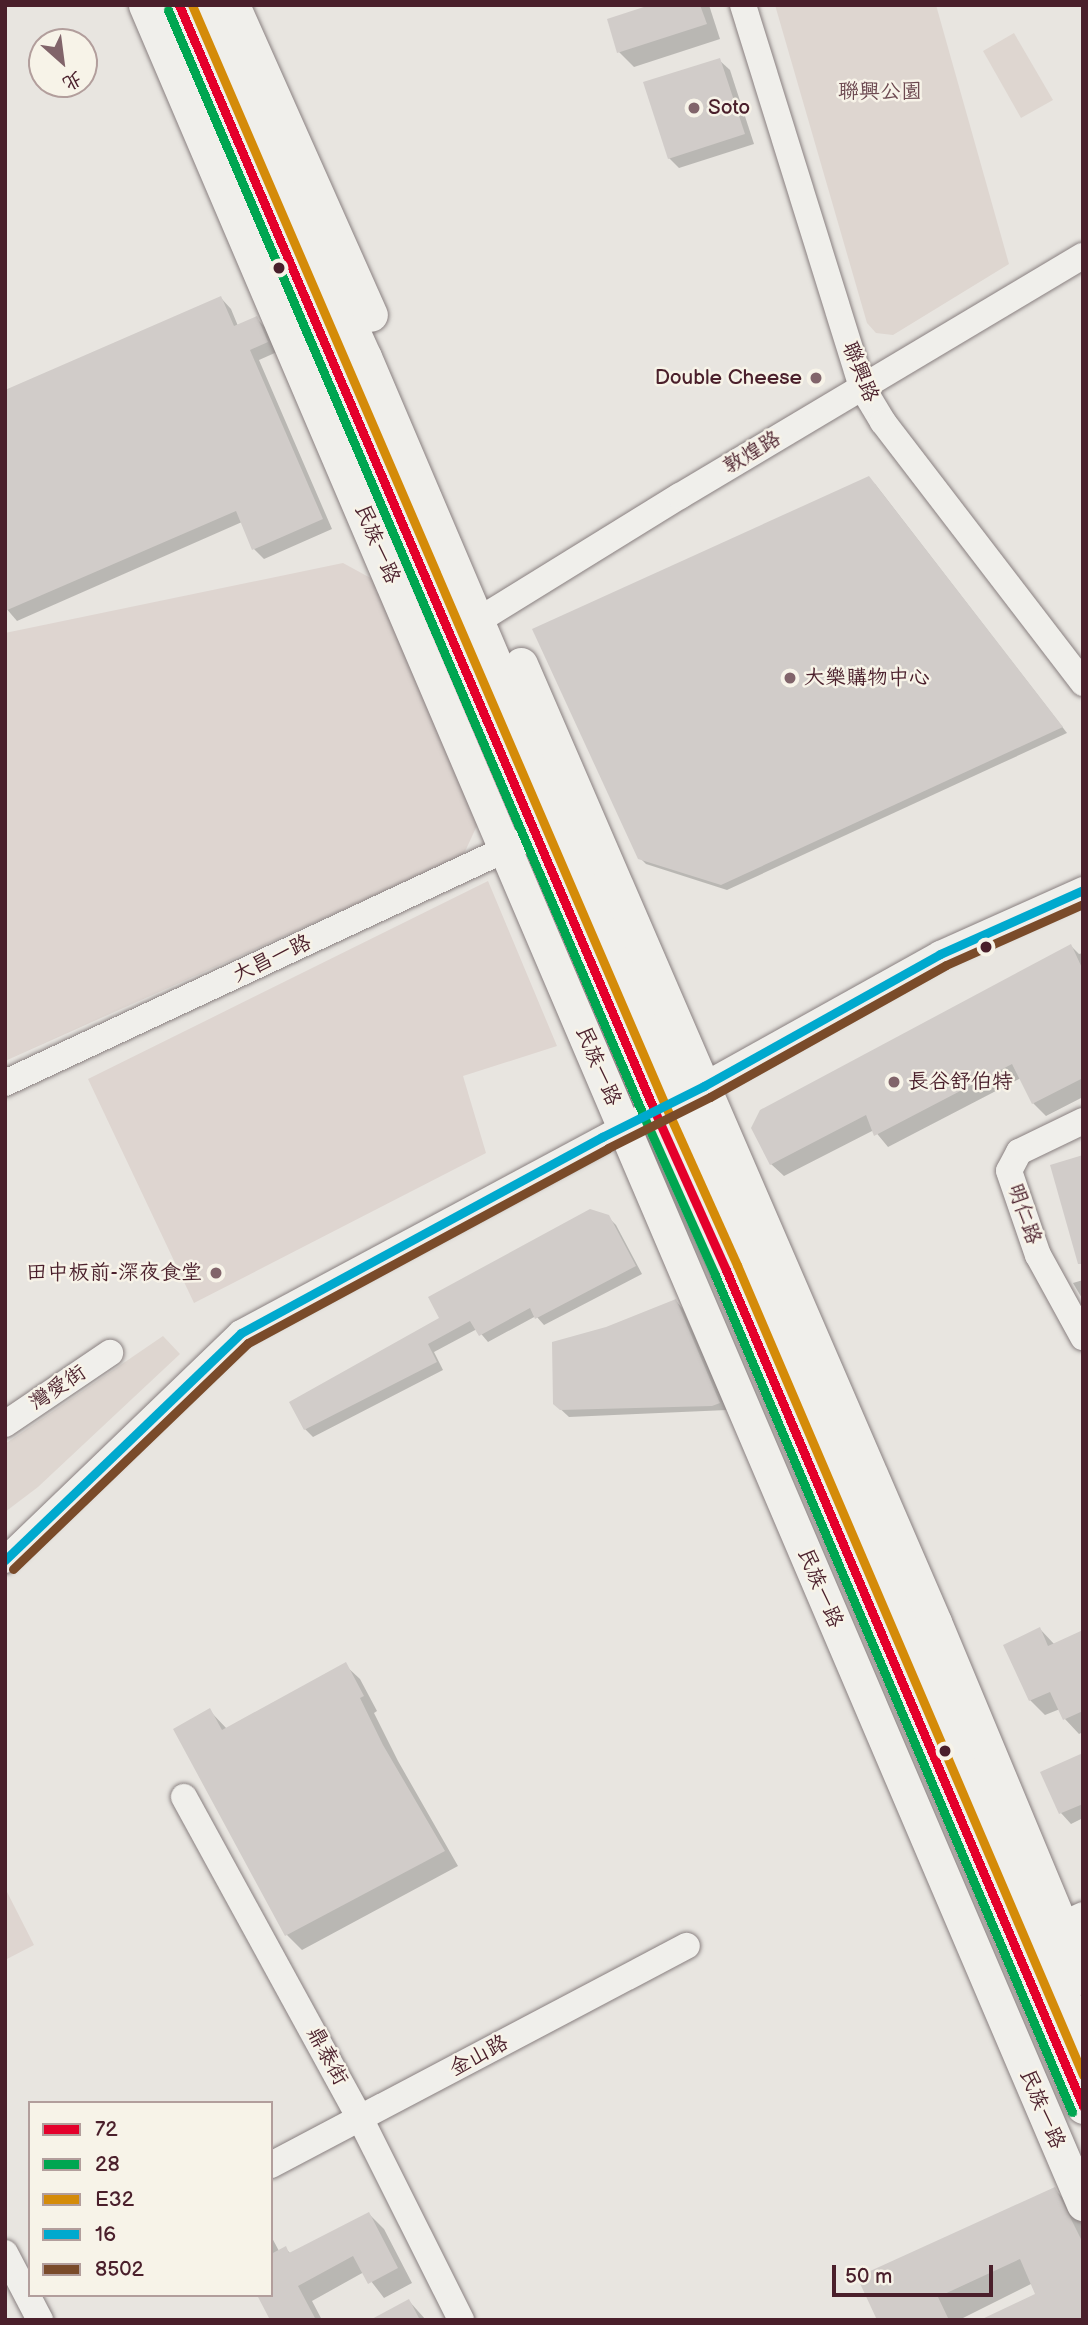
<!DOCTYPE html>
<html>
<head>
<meta charset="utf-8">
<style>
  body { margin:0 }
  #map { position:relative; width:1088px; height:2325px; overflow:hidden; background:#e8e5e0; font-family:"Balsamiq Sans","LXGW WenKai TC",sans-serif }
  div>[style] { position:absolute }
  .built>* { inset:0; background:#ded5d0 }
  .green>* { inset:0; background:#ded6d0 }
  .shadow>* { inset:0; background:#0003 }
  .building>* { inset:0; background:#d1ccc9 }
  .roads { filter:drop-shadow(0 0 2px #898080) drop-shadow(0 0 2px #898080) }
  .minor>* { height:26px; margin:-13px; padding:0 13px; transform-origin:13px; border-radius:13px; background:#f0efeb }
  .major>* { height:33px; margin:-16.5px; padding:0 16.5px; transform-origin:16.5px; border-radius:16.5px; background:#f0efeb }
  .bus-1>* { height:9px; margin:-4.5px; padding:0 4.5px; transform-origin:4.5px; border-radius:4.5px; background:#e4002b }
  .bus-2>* { height:9px; margin:-4.5px; padding:0 4.5px; transform-origin:4.5px; border-radius:4.5px; background:#00a651 }
  .bus-3>* { height:9px; margin:-4.5px; padding:0 4.5px; transform-origin:4.5px; border-radius:4.5px; background:#d48b09 }
  .bus-4>* { height:9px; margin:-4.5px; padding:0 4.5px; transform-origin:4.5px; border-radius:4.5px; background:#00a9ce }
  .bus-5>* { height:9px; margin:-4.5px; padding:0 4.5px; transform-origin:4.5px; border-radius:4.5px; background:#7a4b2a }
  .dots>* { width:19px; height:19px; translate:-50% -50%; box-sizing:border-box; border:4px solid #f7f3e8; border-radius:50% }
  span { translate:-50% -50%; white-space:nowrap; text-align:center; line-height:1.15; -webkit-text-stroke:5px #f7f3e8; paint-order:stroke }
  .park-label { font-size:21px; color:#6d4a51 }
  .poi-label { font-size:21px; color:#4a1f2b }
  .left { translate:0 -50%; text-align:left }
  .right { translate:-100% -50%; text-align:right }
  .street-label { font-size:21px; color:#4a1f2b }
  .frame { position:absolute; inset:0; border:7px solid #4a1f2b; pointer-events:none }
  .legend { position:absolute; left:28px; top:2101px; width:245px; height:196px; box-sizing:border-box; background:#f7f3e8; border:2px solid #b29e9c; margin:0; padding:9px 12px; list-style:none; font-size:21px; color:#4a1f2b }
  .legend li { display:flex; align-items:center; gap:14px; height:35px }
  .legend b { width:35px; border:2px solid #b29e9c }
  .north { position:absolute; left:28px; top:28px; width:70px; height:70px; box-sizing:border-box; background:#f7f3e8; border:2px solid #b29e9c; border-radius:50%; rotate:152deg; font-size:19px; font-weight:700; line-height:28px; text-align:center; color:#4a1f2b }
  .north::after { content:''; display:block; margin:auto; width:24px; height:32px; background:#81646a; clip-path:polygon(50% 0,100% 100%,50% 72%,0 100%) }
  .scale { position:absolute; left:832px; top:2265px; width:161px; height:32px; box-sizing:border-box; border:4px solid #4a1f2b; border-top:0; padding-left:9px; font-size:21px; line-height:24px; white-space:nowrap; color:#4a1f2b; -webkit-text-stroke:5px #f7f3e8; paint-order:stroke }
</style>
</head>
<body>
<div id="map">
  <div class="built">
    <i style="clip-path:polygon(343px 563px,376px 581px,479px 821px,463px 856px,5px 1061px,5px 633px)"></i>
    <i style="clip-path:polygon(488px 881px,557px 1046px,463px 1076px,486px 1153px,194px 1303px,88px 1079px)"></i>
    <i style="clip-path:polygon(5px 1888px,34px 1945px,5px 1960px)"></i>
  </div>
  <div class="green">
    <i style="clip-path:polygon(775px 5px,936px 5px,1009px 264px,893px 335px,876px 333px,867px 323px)"></i>
    <i style="clip-path:polygon(1014px 33px,1053px 100px,1021px 118px,983px 51px)"></i>
    <i style="clip-path:polygon(163px 1336px,180px 1354px,38px 1487px,5px 1512px,5px 1444px)"></i>
  </div>
  <div class="shadow">
    <i style="clip-path:polygon(656px 5px,709px 5px,720px 39px,634px 67px,619px 52px)"></i>
    <i style="clip-path:polygon(719px 60px,730px 70px,754px 144px,679px 168px,669px 158px)"></i>
    <i style="clip-path:polygon(221px 298px,231px 309px,238px 326px,256px 318px,266px 328px,277px 352px,259px 360px,332px 529px,264px 559px,254px 549px,242px 522px,17px 621px,5px 607px)"></i>
    <i style="clip-path:polygon(875px 484px,1067px 733px,727px 890px,646px 864px,640px 858px)"></i>
    <i style="clip-path:polygon(1071px 946px,1079px 954px,1083px 953px,1083px 1097px,1046px 1116px,1033px 1103px,1021px 1078px,888px 1147px,874px 1130px,784px 1176px,771px 1164px)"></i>
    <i style="clip-path:polygon(608px 1217px,616px 1225px,642px 1274px,544px 1325px,536px 1316px,488px 1342px,477px 1329px,434px 1352px,443px 1370px,313px 1437px,305px 1429px,441px 1319px)"></i>
    <i style="clip-path:polygon(1083px 1280px,1083px 1300px,1073px 1283px)"></i>
    <i style="clip-path:polygon(676px 1301px,683px 1309px,727px 1410px,569px 1417px,555px 1404px,607px 1329px)"></i>
    <i style="clip-path:polygon(1040px 1629px,1055px 1645px,1083px 1632px,1083px 1732px,1079px 1734px,1065px 1719px,1060px 1709px,1045px 1715px,1030px 1700px,1005px 1646px)"></i>
    <i style="clip-path:polygon(345px 1665px,360px 1679px,377px 1711px,374px 1713px,398px 1761px,458px 1866px,302px 1950px,287px 1935px,175px 1729px,210px 1711px,227px 1729px)"></i>
    <i style="clip-path:polygon(1083px 1755px,1083px 1818px,1071px 1824px,1061px 1813px,1042px 1773px)"></i>
    <i style="clip-path:polygon(1054px 2189px,1075px 2210px,1083px 2227px,1083px 2320px,1038px 2295px,1033px 2283px,959px 2320px,878px 2320px)"></i>
    <i style="clip-path:polygon(369px 2214px,384px 2229px,412px 2283px,384px 2298px,364px 2272px,312px 2301px,322px 2320px,281px 2320px,271px 2295px,271px 2236px,279px 2251px,285px 2248px,291px 2254px)"></i>
    <i style="clip-path:polygon(409px 2301px,426px 2320px,379px 2320px)"></i>
  </div>
  <div class="building">
    <i style="clip-path:polygon(650px 5px,700px 5px,707px 24px,617px 53px,607px 19px)"></i>
    <i style="clip-path:polygon(720px 58px,745px 134px,668px 159px,643px 82px)"></i>
    <i style="clip-path:polygon(221px 296px,234px 326px,257px 316px,268px 342px,250px 350px,323px 519px,252px 550px,236px 511px,5px 611px,5px 390px)"></i>
    <i style="clip-path:polygon(869px 476px,1063px 727px,721px 885px,638px 859px,532px 629px)"></i>
    <i style="clip-path:polygon(1071px 944px,1083px 970px,1083px 1078px,1032px 1104px,1012px 1064px,874px 1136px,866px 1115px,770px 1165px,751px 1128px,760px 1110px)"></i>
    <i style="clip-path:polygon(1083px 1155px,1083px 1264px,1078px 1264px,1050px 1165px)"></i>
    <i style="clip-path:polygon(590px 1209px,609px 1215px,636px 1266px,535px 1319px,530px 1308px,479px 1336px,470px 1321px,428px 1344px,437px 1362px,304px 1430px,289px 1402px,439px 1318px,428px 1297px)"></i>
    <i style="clip-path:polygon(676px 1299px,720px 1403px,712px 1406px,560px 1410px,553px 1404px,552px 1342px,606px 1327px)"></i>
    <i style="clip-path:polygon(1040px 1627px,1048px 1646px,1083px 1630px,1083px 1711px,1063px 1720px,1050px 1692px,1029px 1701px,1003px 1645px)"></i>
    <i style="clip-path:polygon(346px 1662px,364px 1696px,360px 1698px,383px 1745px,445px 1851px,285px 1936px,173px 1729px,210px 1708px,222px 1730px)"></i>
    <i style="clip-path:polygon(1083px 1753px,1083px 1804px,1059px 1814px,1040px 1772px)"></i>
    <i style="clip-path:polygon(1055px 2187px,1083px 2243px,1083px 2320px,980px 2320px,1035px 2294px,1020px 2259px,938px 2297px,949px 2320px,877px 2320px,857px 2277px)"></i>
    <i style="clip-path:polygon(369px 2212px,398px 2268px,368px 2284px,353px 2256px,298px 2286px,316px 2320px,270px 2320px,257px 2295px,271px 2295px,271px 2254px,286px 2246px,289px 2253px)"></i>
    <i style="clip-path:polygon(409px 2299px,420px 2320px,370px 2320px)"></i>
  </div>
  <div class="roads">
    <div class="minor">
      <i style="left:743px;top:5px;width:400px;rotate:72.7deg"></i>
      <i style="left:862px;top:387px;width:41px;rotate:59deg"></i>
      <i style="left:883px;top:422px;width:329px;rotate:52.5deg"></i>
      <i style="left:461px;top:631px;width:257px;rotate:-31.7deg"></i>
      <i style="left:680px;top:496px;width:469px;rotate:-30.8deg"></i>
      <i style="left:5px;top:1083px;width:588px;rotate:-25.04deg"></i>
      <i style="left:687px;top:1095px;width:290px;rotate:-29.1deg"></i>
      <i style="left:940px;top:954px;width:157px;rotate:-24.1deg"></i>
      <i style="left:1083px;top:1121px;width:71px;rotate:154.2deg"></i>
      <i style="left:1019px;top:1152px;width:21px;rotate:118deg"></i>
      <i style="left:1009px;top:1171px;width:89px;rotate:71deg"></i>
      <i style="left:1038px;top:1255px;width:94px;rotate:61.2deg"></i>
      <i style="left:5px;top:1424px;width:127px;rotate:-34.1deg"></i>
      <i style="left:5px;top:1560px;width:327px;rotate:-43.9deg"></i>
      <i style="left:241px;top:1333px;width:453px;rotate:-28.2deg"></i>
      <i style="left:184px;top:1797px;width:366px;rotate:61.3deg"></i>
      <i style="left:360px;top:2118px;width:226px;rotate:63.4deg"></i>
      <i style="left:1061px;top:1925px;width:24px;rotate:-24deg"></i>
      <i style="left:271px;top:2165px;width:470px;rotate:-27.8deg"></i>
      <i style="left:5px;top:2253px;width:76px;rotate:62.4deg"></i>
    </div>
    <div class="major">
      <i style="left:145px;top:5px;width:2391px;rotate:66.9deg"></i>
      <i style="left:179px;top:5px;width:903px;rotate:66.58deg"></i>
      <i style="left:538px;top:834px;width:302px;rotate:67.2deg"></i>
      <i style="left:655px;top:1112px;width:173px;rotate:65.8deg"></i>
      <i style="left:726px;top:1270px;width:910px;rotate:66.9deg"></i>
      <i style="left:206px;top:5px;width:386px;rotate:65.7deg"></i>
      <i style="left:365px;top:357px;width:733px;rotate:66.93deg"></i>
      <i style="left:652px;top:1031px;width:186px;rotate:65.9deg"></i>
      <i style="left:728px;top:1201px;width:915px;rotate:67.16deg"></i>
      <i style="left:233px;top:5px;width:339px;rotate:66deg"></i>
      <i style="left:521px;top:664px;width:1044px;rotate:66.63deg"></i>
      <i style="left:935px;top:1622px;width:386px;rotate:67.4deg"></i>
    </div>
  </div>
  <div class="bus-1">
    <i style="left:179px;top:5px;width:1205px;rotate:66.73deg"></i>
    <i style="left:655px;top:1112px;width:173px;rotate:65.8deg"></i>
    <i style="left:726px;top:1270px;width:909px;rotate:66.88deg"></i>
  </div>
  <div class="bus-2">
    <i style="left:168px;top:10px;width:1205px;rotate:66.73deg"></i>
    <i style="left:644px;top:1117px;width:173px;rotate:65.8deg"></i>
    <i style="left:715px;top:1275px;width:910px;rotate:66.9deg"></i>
  </div>
  <div class="bus-3">
    <i style="left:192px;top:5px;width:1200px;rotate:66.73deg"></i>
    <i style="left:666px;top:1107px;width:173px;rotate:65.8deg"></i>
    <i style="left:737px;top:1265px;width:881px;rotate:66.87deg"></i>
  </div>
  <div class="bus-4">
    <i style="left:5px;top:1560px;width:327px;rotate:-43.9deg"></i>
    <i style="left:241px;top:1333px;width:411px;rotate:-28.5deg"></i>
    <i style="left:602px;top:1137px;width:114px;rotate:-26.6deg"></i>
    <i style="left:704px;top:1086px;width:270px;rotate:-29.2deg"></i>
    <i style="left:940px;top:954px;width:157px;rotate:-24.1deg"></i>
  </div>
  <div class="bus-5">
    <i style="left:13px;top:1569px;width:326px;rotate:-43.9deg"></i>
    <i style="left:248px;top:1343px;width:409px;rotate:-28.4deg"></i>
    <i style="left:608px;top:1148px;width:114px;rotate:-26.6deg"></i>
    <i style="left:710px;top:1097px;width:270px;rotate:-29.2deg"></i>
    <i style="left:946px;top:965px;width:150px;rotate:-24deg"></i>
  </div>
  <div class="dots">
    <i style="left:694px;top:108px;background:#81646a"></i>
    <i style="left:279px;top:268px;background:#4a1f2b"></i>
    <i style="left:816px;top:378px;background:#81646a"></i>
    <i style="left:790px;top:678px;background:#81646a"></i>
    <i style="left:986px;top:947px;background:#4a1f2b"></i>
    <i style="left:894px;top:1082px;background:#81646a"></i>
    <i style="left:216px;top:1273px;background:#81646a"></i>
    <i style="left:945px;top:1751px;background:#4a1f2b"></i>
  </div>
  <div class="park-label">
    <span style="left:880px;top:92px">聯興公園</span>
  </div>
  <div class="poi-label">
    <span class="left" style="left:708px;top:108px">Soto</span>
    <span class="right" style="left:802px;top:378px">Double Cheese</span>
    <span class="left" style="left:804px;top:678px">大樂購物中心</span>
    <span class="left" style="left:908px;top:1082px">長谷舒伯特</span>
    <span class="right" style="left:202px;top:1273px">田中板前-深夜食堂</span>
  </div>
  <div class="street-label">
    <span style="left:860px;top:372px;rotate:68deg">聯興路</span>
    <span style="left:752px;top:453px;rotate:-31deg">敦煌路</span>
    <span style="left:377px;top:544px;rotate:67deg">民族一路</span>
    <span style="left:272px;top:959px;rotate:-25deg">大昌一路</span>
    <span style="left:598px;top:1066px;rotate:67deg">民族一路</span>
    <span style="left:1024px;top:1214px;rotate:71deg">明仁路</span>
    <span style="left:58px;top:1388px;rotate:-34deg">灣愛街</span>
    <span style="left:820px;top:1588px;rotate:67deg">民族一路</span>
    <span style="left:327px;top:2056px;rotate:62deg">鼎泰街</span>
    <span style="left:479px;top:2056px;rotate:-28deg">金山路</span>
    <span style="left:1042px;top:2109px;rotate:67deg">民族一路</span>
  </div>
  <div class="frame"></div>
  <ul class="legend">
  <li><b style="height:9px;background:#e4002b"></b>72</li>
  <li><b style="height:9px;background:#00a651"></b>28</li>
  <li><b style="height:9px;background:#d48b09"></b>E32</li>
  <li><b style="height:9px;background:#00a9ce"></b>16</li>
  <li><b style="height:9px;background:#7a4b2a"></b>8502</li>
  </ul>
  <div class="north">北</div>
  <div class="scale">50 m</div>
</div>
</body>
</html>
